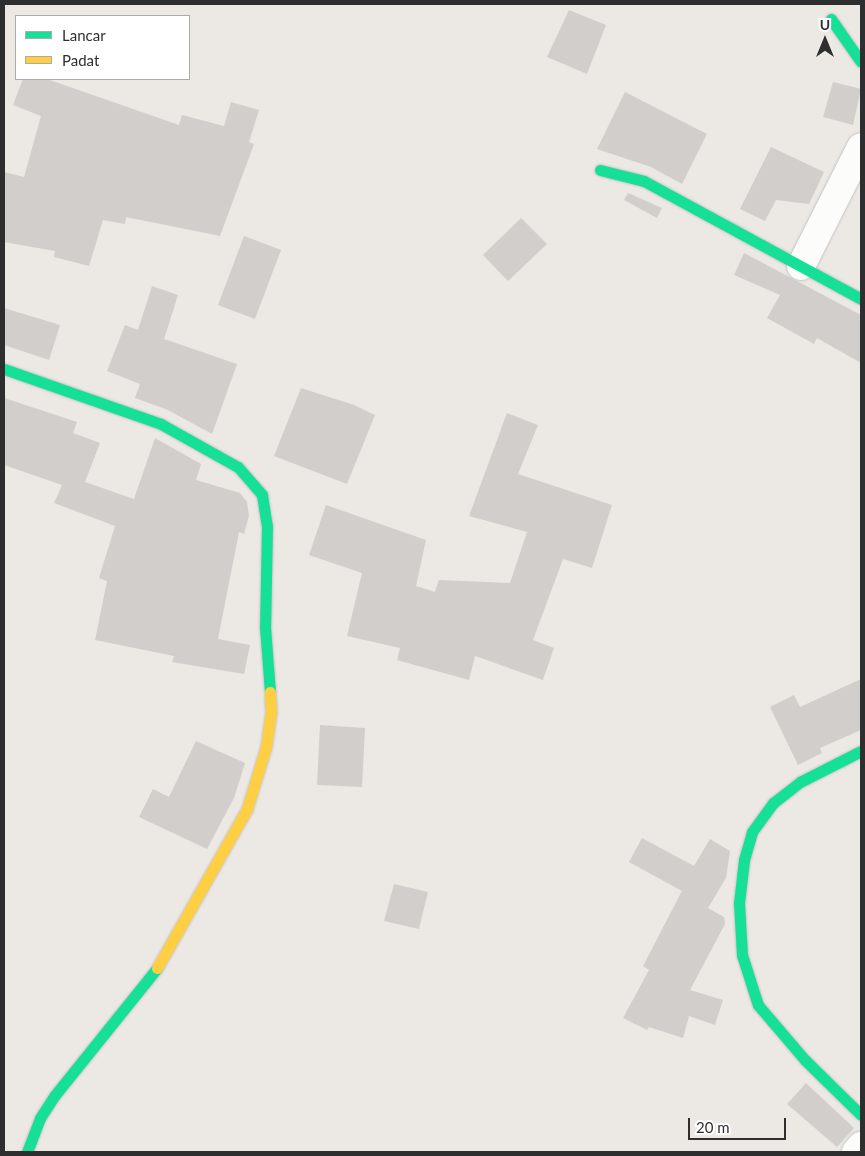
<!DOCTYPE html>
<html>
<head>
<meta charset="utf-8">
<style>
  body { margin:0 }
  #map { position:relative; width:865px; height:1156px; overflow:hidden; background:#ece8e4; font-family:Lato,sans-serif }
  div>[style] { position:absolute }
  .building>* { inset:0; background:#d1cecb }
  .roads { filter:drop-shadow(0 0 1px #c5c4c5) drop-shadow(0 0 1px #c5c4c5) }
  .street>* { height:28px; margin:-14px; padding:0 14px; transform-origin:14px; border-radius:14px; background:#fcfcfb }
  .fast>* { height:11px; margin:-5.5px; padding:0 5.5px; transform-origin:5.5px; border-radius:5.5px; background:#16e098 }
  .slow>* { height:11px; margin:-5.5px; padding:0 5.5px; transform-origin:5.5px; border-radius:5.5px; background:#ffcf43 }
  span { translate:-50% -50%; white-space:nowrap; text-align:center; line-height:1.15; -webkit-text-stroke:4px #fff; paint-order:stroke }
  .frame { position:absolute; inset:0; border:5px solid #2e2e2e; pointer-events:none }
  .legend { position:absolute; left:15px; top:15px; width:175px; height:65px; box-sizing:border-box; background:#fff; border:1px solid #ababab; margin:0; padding:6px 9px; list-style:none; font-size:15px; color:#2e2e2e }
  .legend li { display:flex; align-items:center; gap:10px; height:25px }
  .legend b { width:25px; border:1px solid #ababab }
  .north { position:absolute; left:800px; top:15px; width:50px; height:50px; -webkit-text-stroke:4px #fff; paint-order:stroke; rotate:0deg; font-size:14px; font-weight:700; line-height:20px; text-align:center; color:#2e2e2e }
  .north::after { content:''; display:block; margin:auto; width:18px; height:22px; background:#2e2e2e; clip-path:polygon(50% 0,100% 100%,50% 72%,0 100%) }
  .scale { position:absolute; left:688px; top:1118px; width:98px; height:22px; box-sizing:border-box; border:2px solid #2e2e2e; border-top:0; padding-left:6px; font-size:15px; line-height:18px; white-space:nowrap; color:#2e2e2e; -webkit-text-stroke:4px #fff; paint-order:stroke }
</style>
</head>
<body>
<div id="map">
  <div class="building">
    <i style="clip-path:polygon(569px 10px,606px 25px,587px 74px,547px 57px)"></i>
    <i style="clip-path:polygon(23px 79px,47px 79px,179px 125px,182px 115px,224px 126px,231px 102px,259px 110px,249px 142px,254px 144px,220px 236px,126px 217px,125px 224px,103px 220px,89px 266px,54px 257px,55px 251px,4px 242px,4px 172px,24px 177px,41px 116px,13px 105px)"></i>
    <i style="clip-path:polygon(833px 82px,861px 89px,853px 125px,823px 117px)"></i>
    <i style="clip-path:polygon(625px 92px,707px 134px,682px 184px,651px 167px,597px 149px)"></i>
    <i style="clip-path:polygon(771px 147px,824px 172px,809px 204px,776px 200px,765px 221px,740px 209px)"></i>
    <i style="clip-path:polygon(628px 193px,662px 208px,657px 218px,624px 200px)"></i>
    <i style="clip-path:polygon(521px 218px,547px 244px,508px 281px,483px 255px)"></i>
    <i style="clip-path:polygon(244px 236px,281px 250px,255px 319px,218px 305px)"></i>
    <i style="clip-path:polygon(744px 253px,861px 315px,861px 363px,817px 338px,814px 344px,767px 318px,780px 295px,734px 275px)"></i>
    <i style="clip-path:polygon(152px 286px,178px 295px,164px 339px,237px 364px,212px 434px,168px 410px,135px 398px,140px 384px,107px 371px,125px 325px,138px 330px)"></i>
    <i style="clip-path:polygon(4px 308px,60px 325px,49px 360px,4px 345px)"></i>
    <i style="clip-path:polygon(301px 388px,354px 405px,375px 415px,347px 484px,274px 456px)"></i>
    <i style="clip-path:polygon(4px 398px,77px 422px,73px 433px,100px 443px,85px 482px,134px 499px,155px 438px,201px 464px,196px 480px,240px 493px,247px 502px,249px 516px,244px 534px,239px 532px,218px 639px,250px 645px,244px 674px,172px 662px,174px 656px,95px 640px,107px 581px,99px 578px,115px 526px,54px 503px,62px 485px,4px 465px)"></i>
    <i style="clip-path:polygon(507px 413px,538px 425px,518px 474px,612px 505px,592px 568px,563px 559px,533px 640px,554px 648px,543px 680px,475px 656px,469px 680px,397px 660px,400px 648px,347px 636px,362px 573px,309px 555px,326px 505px,426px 540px,416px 586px,435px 592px,439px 580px,510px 583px,527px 532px,469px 516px)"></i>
    <i style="clip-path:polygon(861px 679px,861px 730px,820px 748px,822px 753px,798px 765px,770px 707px,794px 695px,800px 707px)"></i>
    <i style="clip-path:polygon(320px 725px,365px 728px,362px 787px,317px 785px)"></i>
    <i style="clip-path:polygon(196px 741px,245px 763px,234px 798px,207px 849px,139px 817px,153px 789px,169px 797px)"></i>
    <i style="clip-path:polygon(642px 838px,694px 866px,710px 839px,730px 851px,726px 878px,708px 908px,724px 917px,725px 924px,690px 990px,723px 1000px,715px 1025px,689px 1016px,683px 1038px,649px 1027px,647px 1030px,623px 1018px,649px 970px,643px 966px,682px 891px,629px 862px)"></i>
    <i style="clip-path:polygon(394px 884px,428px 892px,419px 929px,384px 921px)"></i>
    <i style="clip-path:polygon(806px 1083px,854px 1128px,837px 1147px,787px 1104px)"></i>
  </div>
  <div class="roads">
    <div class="street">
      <i style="left:801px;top:266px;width:133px;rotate:-63.2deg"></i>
      <i style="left:856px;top:1152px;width:8px;rotate:-50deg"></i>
    </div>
    <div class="fast">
      <i style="left:831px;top:19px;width:52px;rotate:55.1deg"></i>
      <i style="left:600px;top:170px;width:45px;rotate:14deg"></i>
      <i style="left:644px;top:181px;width:247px;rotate:28.5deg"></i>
      <i style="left:4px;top:369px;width:166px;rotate:19.3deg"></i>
      <i style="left:161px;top:424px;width:88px;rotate:29.2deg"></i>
      <i style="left:238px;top:467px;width:37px;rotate:49deg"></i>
      <i style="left:262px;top:495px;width:32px;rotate:81deg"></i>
      <i style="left:267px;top:527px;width:100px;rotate:91.1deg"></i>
      <i style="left:265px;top:627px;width:65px;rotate:85.6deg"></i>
      <i style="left:861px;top:751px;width:68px;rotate:153.1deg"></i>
      <i style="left:800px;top:782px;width:34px;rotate:142deg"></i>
      <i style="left:773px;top:803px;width:36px;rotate:126deg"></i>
      <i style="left:752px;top:832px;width:29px;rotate:106deg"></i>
      <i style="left:744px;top:860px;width:43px;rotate:96.6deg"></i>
      <i style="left:739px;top:903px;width:52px;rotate:86.7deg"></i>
      <i style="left:742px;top:955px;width:52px;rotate:72.3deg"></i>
      <i style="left:758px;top:1005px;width:72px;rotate:49.5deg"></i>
      <i style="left:805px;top:1060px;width:78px;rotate:44.5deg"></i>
      <i style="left:27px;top:1152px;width:36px;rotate:-69deg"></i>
      <i style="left:40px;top:1118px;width:27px;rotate:-57deg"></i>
      <i style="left:55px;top:1095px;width:163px;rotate:-51.2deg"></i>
    </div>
    <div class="slow">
      <i style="left:157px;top:968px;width:183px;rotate:-60.5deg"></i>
      <i style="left:247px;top:809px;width:65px;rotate:-73deg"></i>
      <i style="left:266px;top:747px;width:34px;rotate:-82deg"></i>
      <i style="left:271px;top:713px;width:21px;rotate:-93deg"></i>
    </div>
  </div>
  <div class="frame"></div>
  <ul class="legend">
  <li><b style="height:6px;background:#16e098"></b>Lancar</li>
  <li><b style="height:6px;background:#ffcf43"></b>Padat</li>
  </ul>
  <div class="north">U</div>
  <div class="scale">20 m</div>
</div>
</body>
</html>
